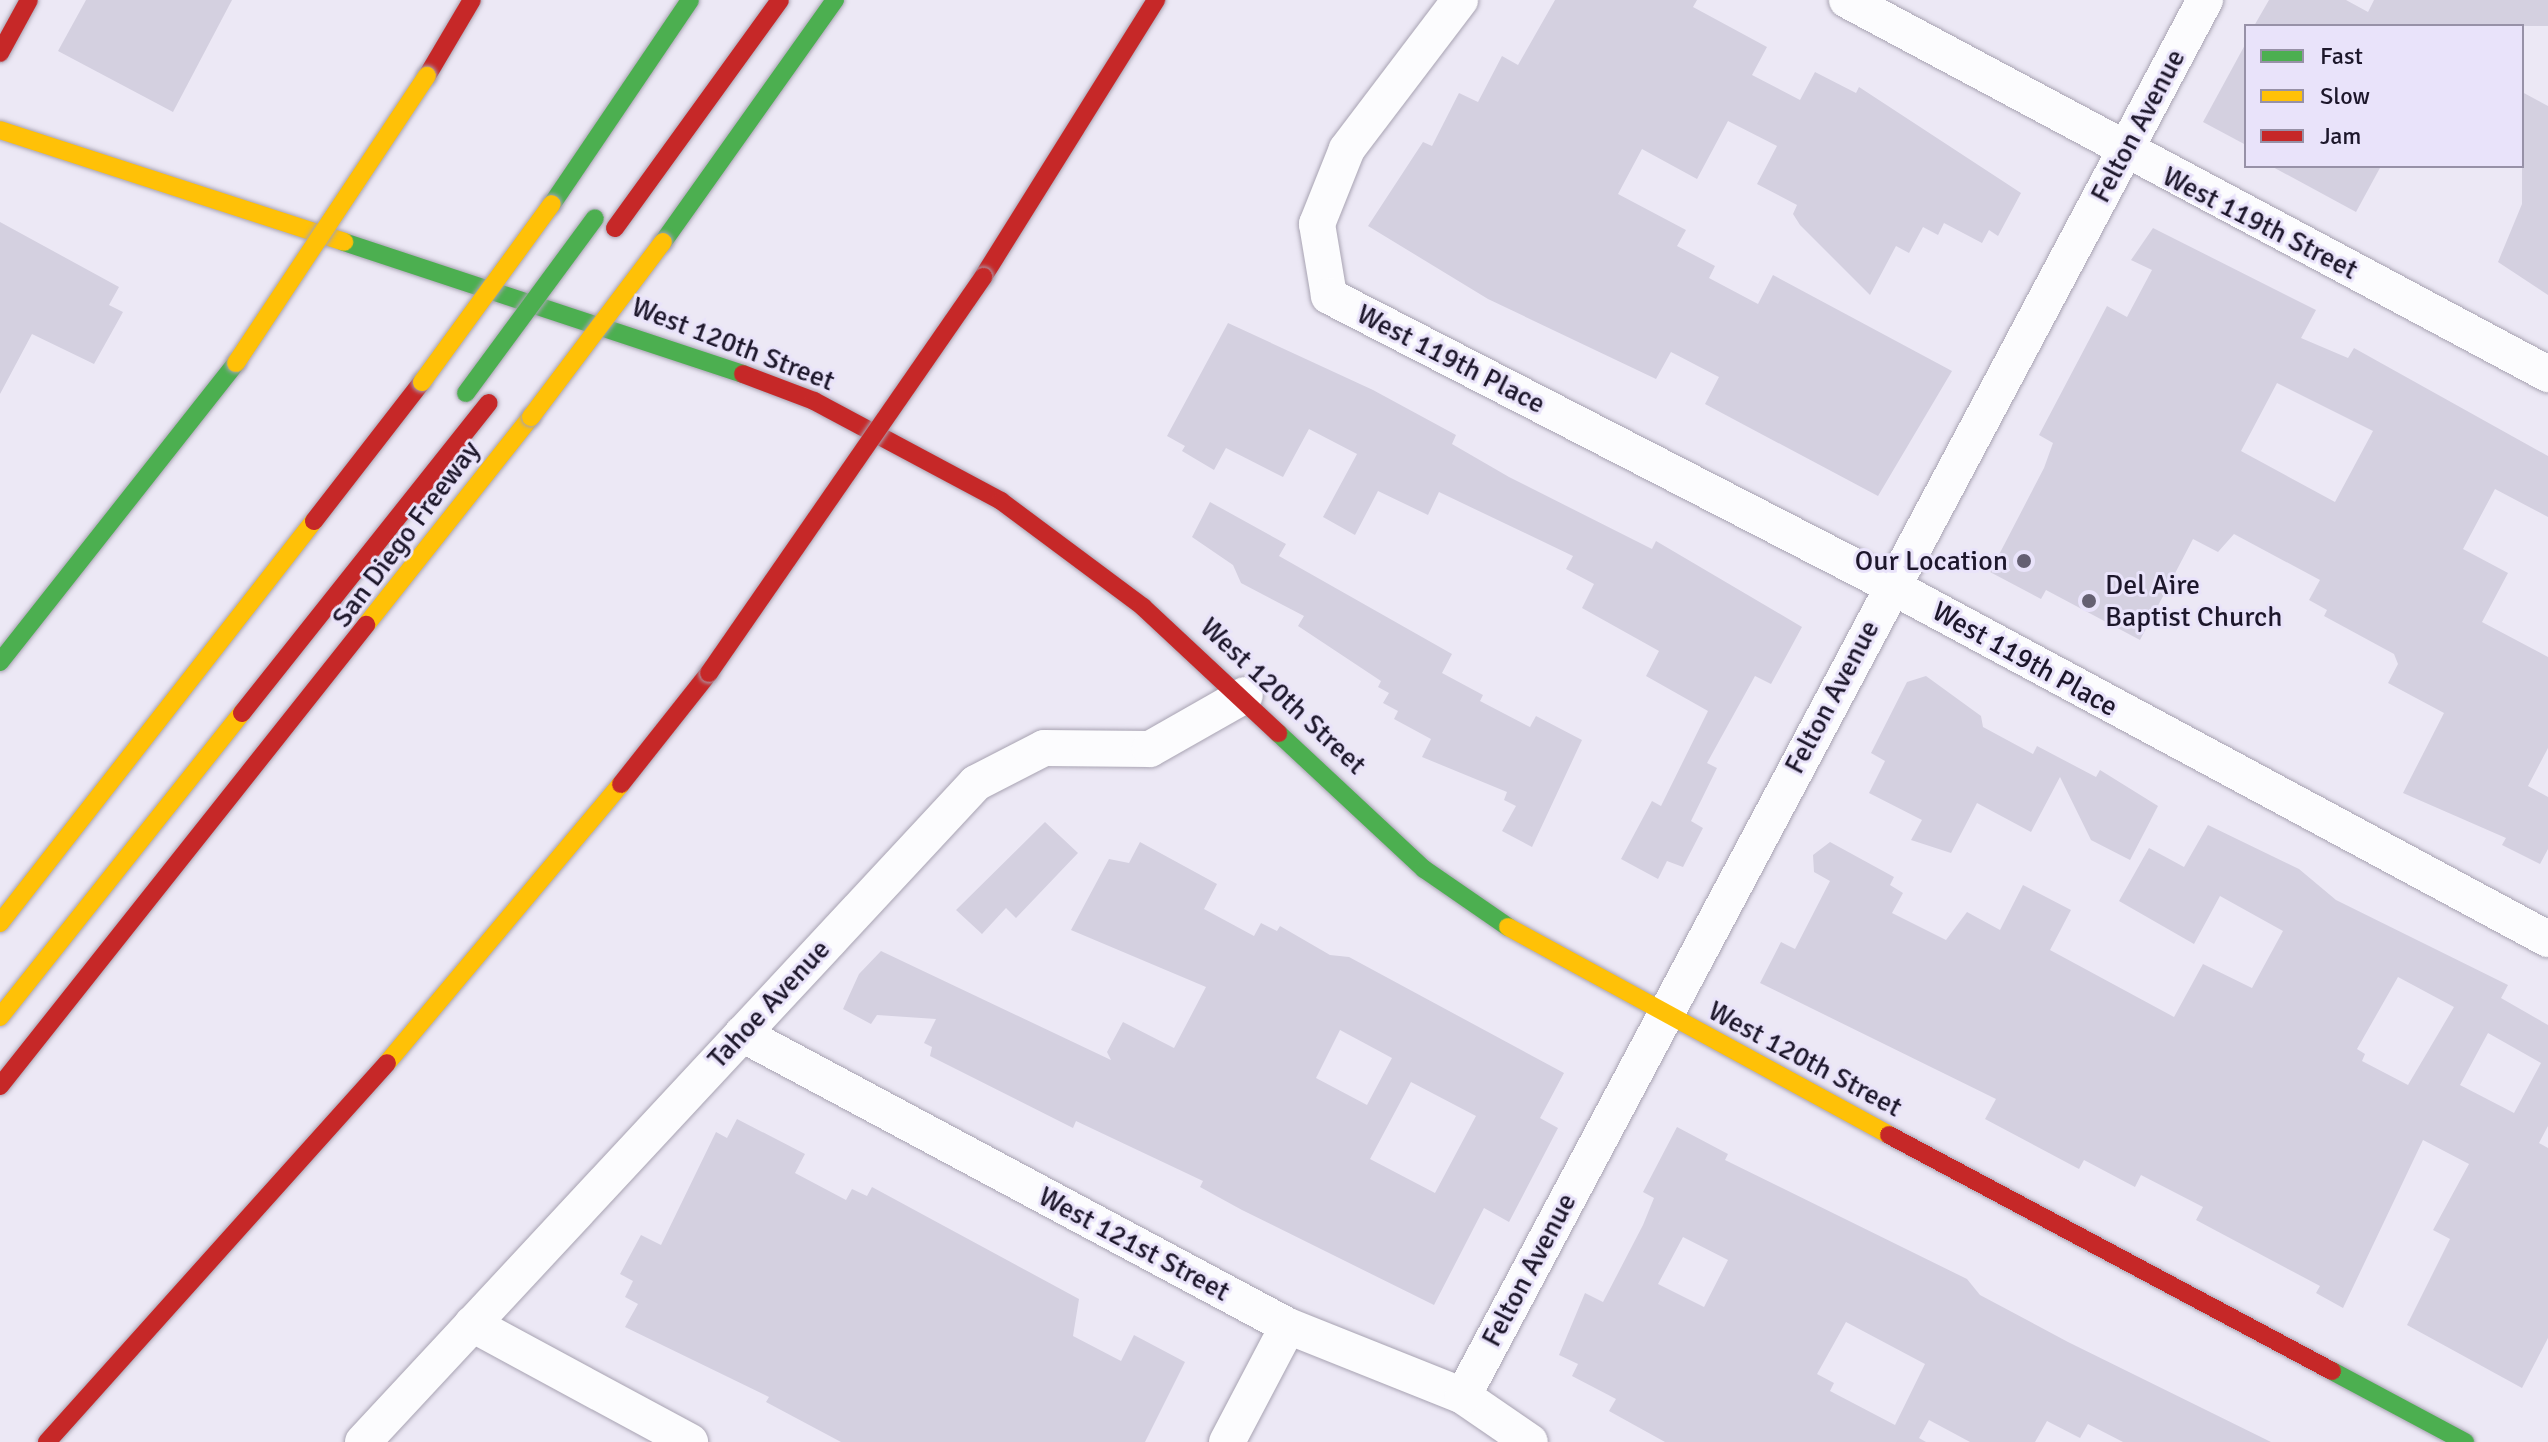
<!DOCTYPE html>
<html>
<head>
<meta charset="utf-8">
<style>
  body { margin:0 }
  #map { position:relative; width:2548px; height:1442px; overflow:hidden; background:#ece8f5; font-family:Signika,sans-serif }
  div>[style] { position:absolute }
  .building>* { inset:0; background:#d4d0e0 }
  .roads { filter:drop-shadow(0 0 2px #a8a3b2) drop-shadow(0 0 2px #a8a3b2) }
  .street>* { height:36px; margin:-18px; padding:0 18px; transform-origin:18px; border-radius:18px; background:#fcfcfe }
  .fast>* { height:18px; margin:-9px; padding:0 9px; transform-origin:9px; border-radius:9px; background:#4caf50 }
  .slow>* { height:18px; margin:-9px; padding:0 9px; transform-origin:9px; border-radius:9px; background:#ffc107 }
  .jam>* { height:18px; margin:-9px; padding:0 9px; transform-origin:9px; border-radius:9px; background:#c62828 }
  .bridges { filter:drop-shadow(0 0 2px #a8a3b2) drop-shadow(0 0 2px #a8a3b2) }
  .fast-bridge>* { height:18px; margin:-9px; padding:0 9px; transform-origin:9px; border-radius:9px; background:#4caf50 }
  .slow-bridge>* { height:18px; margin:-9px; padding:0 9px; transform-origin:9px; border-radius:9px; background:#ffc107 }
  .jam-bridge>* { height:18px; margin:-9px; padding:0 9px; transform-origin:9px; border-radius:9px; background:#c62828 }
  .dots>* { width:22px; height:22px; translate:-50% -50%; box-sizing:border-box; border:4px solid #e9e3fa; border-radius:50% }
  span { translate:-50% -50%; white-space:nowrap; text-align:center; line-height:1.15; -webkit-text-stroke:6px #e9e3fa; paint-order:stroke }
  .street-label { font-size:28px; color:#1d172b }
  .poi-label { font-size:28px; color:#1d172b }
  .right { translate:-100% -50%; text-align:right }
  .left { translate:0 -50%; text-align:left }
  .legend { position:absolute; left:2244px; top:24px; width:280px; height:144px; box-sizing:border-box; background:#e9e3fa; border:2px solid #9791a7; margin:0; padding:10px 14px; list-style:none; font-size:24px; color:#1d172b }
  .legend li { display:flex; align-items:center; gap:16px; height:40px }
  .legend b { width:40px; border:2px solid #9791a7 }
</style>
</head>
<body>
<div id="map">
  <div class="building">
    <i style="clip-path:polygon(86px 0,232px 0,173px 112px,58px 51px)"></i>
    <i style="clip-path:polygon(1555px 0,1697px 0,1693px 7px,1767px 47px,1752px 75px,1800px 100px,1815px 72px,1856px 93px,1859px 87px,2021px 193px,1998px 236px,1989px 230px,1982px 243px,1944px 223px,1938px 235px,1923px 227px,1909px 253px,1896px 246px,1870px 295px,1800px 225px,1793px 214px,1797px 205px,1757px 184px,1777px 146px,1728px 121px,1697px 179px,1642px 149px,1618px 194px,1686px 230px,1677px 246px,1715px 266px,1709px 278px,1758px 304px,1773px 275px,1952px 371px,1878px 496px,1705px 404px,1719px 377px,1671px 352px,1656px 379px,1488px 299px,1368px 226px,1423px 142px,1432px 146px,1459px 93px,1478px 102px,1502px 56px,1518px 65px)"></i>
    <i style="clip-path:polygon(2269px 0,2346px 0,2368px 12px,2374px 0,2548px 0,2548px 26px,2254px 26px)"></i>
    <i style="clip-path:polygon(2246px 43px,2246px 145px,2203px 122px)"></i>
    <i style="clip-path:polygon(2522px 92px,2548px 106px,2548px 295px,2498px 262px,2522px 204px)"></i>
    <i style="clip-path:polygon(2271px 166px,2381px 166px,2356px 212px)"></i>
    <i style="clip-path:polygon(0 222px,119px 287px,109px 305px,123px 312px,94px 364px,32px 334px,0 394px)"></i>
    <i style="clip-path:polygon(evenodd,2153px 228px,2316px 310px,2301px 338px,2348px 358px,2354px 348px,2548px 456px,2548px 517px,2495px 489px,2463px 549px,2508px 573px,2482px 622px,2548px 657px,2548px 748px,2528px 786px,2548px 797px,2548px 849px,2540px 864px,2502px 845px,2506px 838px,2403px 793px,2444px 713px,2388px 683px,2398px 664px,2394px 654px,2324px 616px,2327px 610px,2309px 600px,2320px 580px,2234px 534px,2218px 552px,2193px 539px,2140px 640px,2046px 590px,2041px 599px,1990px 572px,2044px 468px,2053px 443px,2039px 435px,2107px 306px,2127px 317px,2152px 270px,2131px 260px,2153px 228px,2277px 383px,2373px 431px,2335px 502px,2241px 451px,2277px 383px)"></i>
    <i style="clip-path:polygon(1228px 323px,1373px 390px,1456px 435px,1452px 444px,1509px 477px,1652px 549px,1656px 541px,1802px 627px,1771px 684px,1755px 676px,1707px 763px,1717px 768px,1691px 821px,1703px 828px,1683px 867px,1667px 861px,1658px 879px,1621px 859px,1652px 801px,1661px 806px,1708px 711px,1646px 676px,1659px 651px,1582px 608px,1594px 584px,1566px 569px,1573px 556px,1439px 492px,1428px 515px,1378px 491px,1355px 535px,1323px 517px,1357px 454px,1309px 429px,1283px 477px,1226px 448px,1214px 470px,1182px 451px,1185px 446px,1167px 436px)"></i>
    <i style="clip-path:polygon(1210px 502px,1286px 544px,1279px 556px,1452px 654px,1442px 673px,1483px 695px,1480px 701px,1530px 727px,1536px 716px,1582px 740px,1532px 847px,1502px 831px,1516px 806px,1504px 800px,1507px 792px,1422px 757px,1431px 739px,1394px 719px,1398px 711px,1383px 703px,1389px 693px,1378px 687px,1381px 681px,1298px 626px,1304px 616px,1241px 583px,1233px 565px,1192px 537px)"></i>
    <i style="clip-path:polygon(1926px 676px,1981px 716px,1983px 727px,2033px 754px,2037px 746px,2096px 777px,2100px 770px,2158px 806px,2130px 860px,2091px 840px,2060px 777px,2031px 832px,1977px 803px,1951px 853px,1911px 840px,1922px 820px,1869px 793px,1885px 761px,1871px 753px,1907px 682px)"></i>
    <i style="clip-path:polygon(1045px 822px,1078px 853px,1016px 918px,1006px 908px,982px 934px,956px 910px)"></i>
    <i style="clip-path:polygon(evenodd,2208px 825px,2299px 869px,2336px 900px,2508px 985px,2501px 998px,2548px 1025px,2548px 1126px,2539px 1143px,2548px 1148px,2548px 1338px,2522px 1388px,2407px 1325px,2450px 1239px,2433px 1230px,2469px 1164px,2423px 1140px,2343px 1308px,2316px 1293px,2320px 1286px,2196px 1220px,2203px 1207px,2141px 1175px,2135px 1187px,2084px 1160px,2079px 1169px,1985px 1119px,1996px 1099px,1760px 983px,1781px 942px,1795px 949px,1830px 881px,1814px 872px,1813px 855px,1830px 842px,1894px 877px,1890px 885px,1903px 893px,1892px 913px,1946px 940px,1967px 912px,2000px 930px,2023px 885px,2071px 910px,2050px 950px,2174px 1017px,2203px 964px,2252px 988px,2283px 931px,2220px 896px,2194px 944px,2119px 901px,2149px 848px,2184px 867px,2208px 825px,2398px 977px,2454px 1007px,2408px 1085px,2362px 1061px,2365px 1054px,2357px 1049px,2398px 977px,2208px 825px,2488px 1033px,2541px 1063px,2514px 1113px,2460px 1085px,2488px 1033px)"></i>
    <i style="clip-path:polygon(evenodd,1140px 842px,1217px 884px,1204px 909px,1254px 936px,1261px 923px,1277px 931px,1280px 926px,1330px 955px,1349px 957px,1564px 1073px,1540px 1118px,1558px 1128px,1509px 1222px,1484px 1208px,1434px 1305px,1242px 1210px,1200px 1187px,1203px 1181px,1076px 1121px,1073px 1128px,930px 1056px,932px 1047px,924px 1043px,936px 1019px,877px 1015px,871px 1024px,843px 1009px,859px 974px,881px 951px,1111px 1060px,1107px 1052px,1123px 1022px,1174px 1048px,1206px 987px,1071px 930px,1109px 859px,1129px 863px,1140px 842px,1340px 1030px,1392px 1058px,1367px 1105px,1316px 1078px,1340px 1030px,1140px 842px,1411px 1082px,1476px 1116px,1435px 1193px,1370px 1159px,1411px 1082px)"></i>
    <i style="clip-path:polygon(737px 1119px,805px 1154px,795px 1173px,846px 1200px,852px 1189px,867px 1196px,872px 1187px,1079px 1299px,1073px 1336px,1121px 1361px,1134px 1335px,1185px 1362px,1145px 1442px,841px 1442px,766px 1402px,769px 1397px,625px 1327px,638px 1304px,625px 1297px,633px 1281px,620px 1274px,641px 1235px,661px 1245px,716px 1132px,727px 1138px)"></i>
    <i style="clip-path:polygon(evenodd,1677px 1127px,1728px 1154px,1725px 1160px,1967px 1279px,1980px 1295px,2068px 1342px,2271px 1442px,2123px 1442px,2088px 1424px,2080px 1438px,2047px 1421px,2035px 1442px,1970px 1442px,1929px 1420px,1919px 1438px,1926px 1442px,1665px 1442px,1609px 1411px,1616px 1399px,1572px 1376px,1578px 1364px,1559px 1355px,1585px 1293px,1603px 1302px,1643px 1225px,1654px 1198px,1643px 1192px,1677px 1127px,1683px 1237px,1728px 1260px,1704px 1307px,1658px 1284px,1683px 1237px,1677px 1127px,1846px 1322px,1925px 1364px,1895px 1425px,1830px 1391px,1834px 1383px,1817px 1374px,1846px 1322px)"></i>
  </div>
  <div class="roads">
    <div class="street">
      <i style="left:1460px;top:0;width:187px;rotate:127.2deg"></i>
      <i style="left:1347px;top:149px;width:81px;rotate:111.8deg"></i>
      <i style="left:1317px;top:224px;width:73px;rotate:80.5deg"></i>
      <i style="left:1329px;top:296px;width:605px;rotate:27.24deg"></i>
      <i style="left:1867px;top:573px;width:773px;rotate:28.26deg"></i>
      <i style="left:1847px;top:0;width:795px;rotate:28.08deg"></i>
      <i style="left:742px;top:1034px;width:619px;rotate:28.14deg"></i>
      <i style="left:1288px;top:1326px;width:188px;rotate:21.8deg"></i>
      <i style="left:1463px;top:1396px;width:81px;rotate:34.5deg"></i>
      <i style="left:472px;top:1324px;width:248px;rotate:28.4deg"></i>
      <i style="left:1463px;top:1396px;width:1581px;rotate:-62.01deg"></i>
      <i style="left:363px;top:1442px;width:900px;rotate:-47.07deg"></i>
      <i style="left:976px;top:783px;width:76px;rotate:-27.2deg"></i>
      <i style="left:1044px;top:748px;width:106px;rotate:0.5deg"></i>
      <i style="left:1150px;top:749px;width:109px;rotate:-29.6deg"></i>
      <i style="left:1227px;top:1442px;width:131px;rotate:-62.3deg"></i>
    </div>
    <div class="fast">
      <i style="left:552px;top:204px;width:246px;rotate:-55.9deg"></i>
      <i style="left:344px;top:242px;width:420px;rotate:18.3deg"></i>
      <i style="left:663px;top:242px;width:297px;rotate:-54.6deg"></i>
      <i style="left:0;top:662px;width:381px;rotate:-51.7deg"></i>
      <i style="left:1278px;top:733px;width:200px;rotate:43deg"></i>
      <i style="left:1424px;top:869px;width:102px;rotate:34.6deg"></i>
      <i style="left:2332px;top:1371px;width:151px;rotate:28.1deg"></i>
    </div>
    <div class="slow">
      <i style="left:0;top:130px;width:362px;rotate:18deg"></i>
      <i style="left:366px;top:625px;width:265px;rotate:-51.6deg"></i>
      <i style="left:0;top:923px;width:510px;rotate:-52.01deg"></i>
      <i style="left:1508px;top:927px;width:434px;rotate:28.6deg"></i>
      <i style="left:0;top:1017px;width:389px;rotate:-51.5deg"></i>
      <i style="left:387px;top:1063px;width:364px;rotate:-50deg"></i>
    </div>
    <div class="jam">
      <i style="left:0;top:53px;width:60px;rotate:-61.3deg"></i>
      <i style="left:427px;top:76px;width:88px;rotate:-59.4deg"></i>
      <i style="left:615px;top:228px;width:281px;rotate:-54.1deg"></i>
      <i style="left:983px;top:277px;width:327px;rotate:-58deg"></i>
      <i style="left:743px;top:374px;width:76px;rotate:20.8deg"></i>
      <i style="left:814px;top:401px;width:212px;rotate:28.1deg"></i>
      <i style="left:1001px;top:501px;width:177px;rotate:36.7deg"></i>
      <i style="left:1143px;top:607px;width:185px;rotate:43deg"></i>
      <i style="left:314px;top:521px;width:176px;rotate:-52.2deg"></i>
      <i style="left:242px;top:713px;width:396px;rotate:-51.5deg"></i>
      <i style="left:621px;top:784px;width:142px;rotate:-51.6deg"></i>
      <i style="left:0;top:1086px;width:589px;rotate:-51.55deg"></i>
      <i style="left:1889px;top:1135px;width:502px;rotate:28.05deg"></i>
      <i style="left:47px;top:1442px;width:509px;rotate:-48.1deg"></i>
    </div>
  </div>
  <div class="bridges">
    <div class="fast-bridge">
      <i style="left:466px;top:393px;width:217px;rotate:-53.6deg"></i>
    </div>
    <div class="slow-bridge">
      <i style="left:236px;top:363px;width:345px;rotate:-56.4deg"></i>
      <i style="left:422px;top:382px;width:220px;rotate:-53.9deg"></i>
      <i style="left:531px;top:417px;width:219px;rotate:-53deg"></i>
    </div>
    <div class="jam-bridge">
      <i style="left:709px;top:673px;width:482px;rotate:-55.3deg"></i>
    </div>
  </div>
  <div class="dots">
    <i style="left:2024px;top:561px;background:#656072"></i>
    <i style="left:2089px;top:601px;background:#656072"></i>
  </div>
  <div class="street-label">
    <span style="left:2138px;top:126px;rotate:-62deg">Felton Avenue</span>
    <span style="left:2260px;top:223px;rotate:27deg">West 119th Street</span>
    <span style="left:733px;top:344px;rotate:21deg">West 120th Street</span>
    <span style="left:1451px;top:359px;rotate:27deg">West 119th Place</span>
    <span style="left:406px;top:534px;rotate:-53deg">San Diego Freeway</span>
    <span style="left:2025px;top:659px;rotate:29deg">West 119th Place</span>
    <span style="left:1283px;top:696px;rotate:43deg">West 120th Street</span>
    <span style="left:1832px;top:697px;rotate:-62deg">Felton Avenue</span>
    <span style="left:769px;top:1004px;rotate:-47deg">Tahoe Avenue</span>
    <span style="left:1805px;top:1059px;rotate:28deg">West 120th Street</span>
    <span style="left:1134px;top:1244px;rotate:28deg">West 121st Street</span>
    <span style="left:1529px;top:1270px;rotate:-62deg">Felton Avenue</span>
  </div>
  <div class="poi-label">
    <span class="right" style="left:2008px;top:561px">Our Location</span>
    <span class="left" style="left:2105px;top:601px">Del Aire<br>Baptist Church</span>
  </div>
  <ul class="legend">
  <li><b style="height:10px;background:#4caf50"></b>Fast</li>
  <li><b style="height:10px;background:#ffc107"></b>Slow</li>
  <li><b style="height:10px;background:#c62828"></b>Jam</li>
  </ul>
</div>
</body>
</html>
